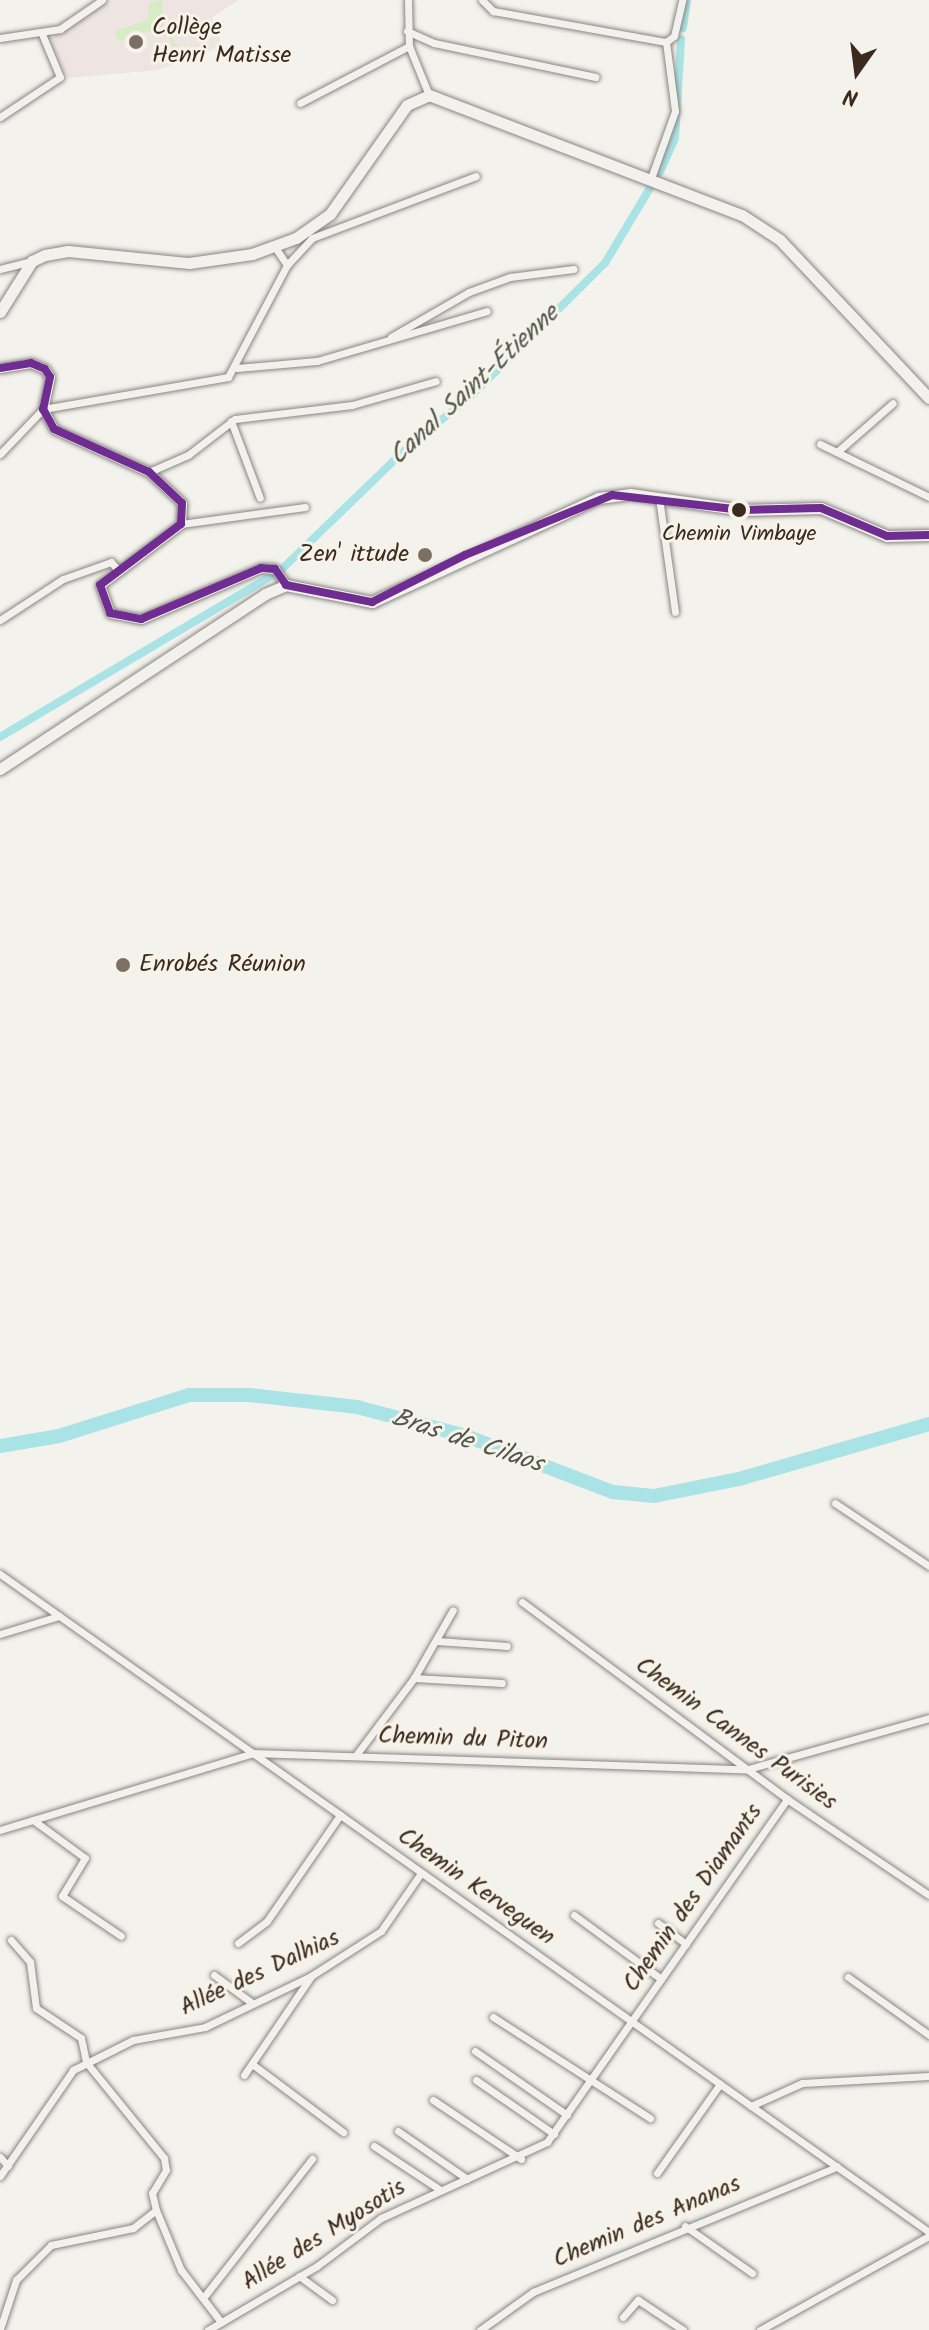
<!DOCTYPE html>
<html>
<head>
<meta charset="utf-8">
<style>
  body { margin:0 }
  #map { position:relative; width:929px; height:2330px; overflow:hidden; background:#f4f2ec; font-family:Kalam,sans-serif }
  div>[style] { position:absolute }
  .built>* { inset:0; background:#eee4e1 }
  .green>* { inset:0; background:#d6ecc5 }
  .canal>* { height:8px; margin:-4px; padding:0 4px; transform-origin:4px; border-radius:4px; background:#aae3e6 }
  .river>* { height:14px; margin:-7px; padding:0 7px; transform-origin:7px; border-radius:7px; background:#aae3e6 }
  .roads { filter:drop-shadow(0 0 2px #898580) drop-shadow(0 0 2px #898580) }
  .minor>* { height:7px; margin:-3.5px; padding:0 3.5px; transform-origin:3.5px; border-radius:3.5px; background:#f2f1ed }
  .tertiary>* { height:9px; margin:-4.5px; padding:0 4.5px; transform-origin:4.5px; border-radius:4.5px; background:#f2f1ed }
  .secondary>* { height:11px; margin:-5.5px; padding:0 5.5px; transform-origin:5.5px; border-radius:5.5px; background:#f2f1ed }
  .bus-1>* { height:8px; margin:-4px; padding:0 4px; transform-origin:4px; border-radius:4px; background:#6f2c91 }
  .dots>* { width:22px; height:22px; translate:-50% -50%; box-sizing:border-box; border:4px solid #f7f3e8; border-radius:50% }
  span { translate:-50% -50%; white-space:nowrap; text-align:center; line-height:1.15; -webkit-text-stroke:6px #f7f3e8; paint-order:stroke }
  .bus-label { font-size:22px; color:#3b2a1e }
  .poi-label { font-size:24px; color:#3b2a1e }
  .left { translate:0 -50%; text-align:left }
  .right { translate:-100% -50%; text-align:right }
  .street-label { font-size:24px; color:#3b2a1e }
  .water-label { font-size:26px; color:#4f5650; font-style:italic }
  .north { position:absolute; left:817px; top:32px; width:80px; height:80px; -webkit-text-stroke:6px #f7f3e8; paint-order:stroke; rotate:194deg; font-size:22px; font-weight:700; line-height:32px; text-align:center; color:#3b2a1e }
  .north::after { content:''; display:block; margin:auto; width:28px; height:36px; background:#3b2a1e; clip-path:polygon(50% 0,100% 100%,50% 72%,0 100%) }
</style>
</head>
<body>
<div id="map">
  <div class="built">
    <i style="clip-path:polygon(102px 0,239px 0,212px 17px,222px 46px,158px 70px,68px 78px,50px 39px)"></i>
  </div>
  <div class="green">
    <i style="clip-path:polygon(162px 0,163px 34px,169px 32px,186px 63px,177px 58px,169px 37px,148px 31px,118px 41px,115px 31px,148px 20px,149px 3px)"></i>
  </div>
  <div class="canal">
    <i style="left:683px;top:28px;width:28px;rotate:-82deg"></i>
    <i style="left:660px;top:172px;width:37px;rotate:-66deg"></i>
    <i style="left:675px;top:138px;width:99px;rotate:-86.5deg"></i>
    <i style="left:282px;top:569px;width:171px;rotate:-44.1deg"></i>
    <i style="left:405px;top:450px;width:89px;rotate:-39.6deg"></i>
    <i style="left:474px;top:393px;width:185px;rotate:-44.8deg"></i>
    <i style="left:605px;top:263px;width:87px;rotate:-59deg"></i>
    <i style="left:0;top:737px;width:315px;rotate:-30.7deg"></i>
  </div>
  <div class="river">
    <i style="left:0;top:1446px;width:60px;rotate:-9.6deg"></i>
    <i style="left:59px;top:1436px;width:136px;rotate:-17.5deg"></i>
    <i style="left:189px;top:1395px;width:60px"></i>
    <i style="left:249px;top:1395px;width:109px;rotate:6.3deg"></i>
    <i style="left:357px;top:1407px;width:113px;rotate:14.9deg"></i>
    <i style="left:466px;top:1436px;width:157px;rotate:20.9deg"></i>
    <i style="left:613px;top:1492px;width:41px;rotate:5.6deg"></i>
    <i style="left:654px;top:1496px;width:87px;rotate:-11.3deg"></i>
    <i style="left:739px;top:1479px;width:198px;rotate:-16.1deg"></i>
  </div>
  <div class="roads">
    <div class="minor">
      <i style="left:408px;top:0;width:46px;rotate:88.8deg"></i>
      <i style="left:409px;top:46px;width:53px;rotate:67.8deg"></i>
      <i style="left:482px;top:0;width:16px;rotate:45deg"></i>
      <i style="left:493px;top:11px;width:176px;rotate:10.2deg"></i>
      <i style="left:407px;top:31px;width:30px;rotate:24deg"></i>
      <i style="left:434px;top:43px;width:165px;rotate:11.9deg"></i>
      <i style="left:0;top:38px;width:61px;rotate:-8.5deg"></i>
      <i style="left:60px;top:29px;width:51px;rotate:-34.6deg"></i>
      <i style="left:666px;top:42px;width:10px;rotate:-37deg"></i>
      <i style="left:674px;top:36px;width:37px;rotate:-77deg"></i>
      <i style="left:300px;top:103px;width:123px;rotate:-27.6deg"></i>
      <i style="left:0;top:117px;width:72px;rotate:-33.7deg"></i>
      <i style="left:60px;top:77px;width:47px;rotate:-112.7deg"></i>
      <i style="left:650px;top:181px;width:74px;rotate:-70.3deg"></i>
      <i style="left:675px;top:111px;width:70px;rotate:-97.4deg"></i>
      <i style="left:287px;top:265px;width:37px;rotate:-47deg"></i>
      <i style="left:312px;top:238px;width:175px;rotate:-20.7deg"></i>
      <i style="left:0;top:269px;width:33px;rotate:-14deg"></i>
      <i style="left:391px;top:337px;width:90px;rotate:-30deg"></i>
      <i style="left:469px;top:292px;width:44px;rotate:-20.1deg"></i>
      <i style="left:510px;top:277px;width:64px;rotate:-7.2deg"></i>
      <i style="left:237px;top:368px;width:80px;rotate:-5deg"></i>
      <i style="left:317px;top:361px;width:177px;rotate:-16.4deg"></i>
      <i style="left:231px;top:421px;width:82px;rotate:69.4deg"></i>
      <i style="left:820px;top:444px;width:121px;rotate:25.9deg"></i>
      <i style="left:837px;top:452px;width:74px;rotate:-41.2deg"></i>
      <i style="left:0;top:454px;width:62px;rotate:-46.3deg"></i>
      <i style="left:43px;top:409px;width:188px;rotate:-9.8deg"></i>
      <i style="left:228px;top:377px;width:127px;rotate:-62.2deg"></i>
      <i style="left:287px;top:265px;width:22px;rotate:-124deg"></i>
      <i style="left:149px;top:472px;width:43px;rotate:-23.6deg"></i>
      <i style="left:188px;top:455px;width:59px;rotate:-37.5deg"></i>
      <i style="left:235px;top:419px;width:118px;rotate:-6.8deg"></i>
      <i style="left:352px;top:405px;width:87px;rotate:-15.9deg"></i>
      <i style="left:659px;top:498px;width:115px;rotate:82deg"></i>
      <i style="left:181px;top:524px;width:125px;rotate:-7.8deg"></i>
      <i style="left:0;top:620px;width:75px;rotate:-33.1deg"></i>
      <i style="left:63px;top:579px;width:51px;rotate:-19.5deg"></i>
      <i style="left:111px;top:562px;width:9px;rotate:49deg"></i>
      <i style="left:835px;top:1503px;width:113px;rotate:33.8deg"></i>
      <i style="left:0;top:1574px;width:1138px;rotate:35.31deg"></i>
      <i style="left:522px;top:1602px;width:330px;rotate:36.6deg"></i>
      <i style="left:787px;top:1799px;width:171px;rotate:34.1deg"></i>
      <i style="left:0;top:1634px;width:62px;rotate:-17deg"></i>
      <i style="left:437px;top:1641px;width:70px;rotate:4.1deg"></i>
      <i style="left:414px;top:1678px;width:88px;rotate:3.3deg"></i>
      <i style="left:356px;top:1755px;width:96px;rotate:-53deg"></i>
      <i style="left:414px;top:1678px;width:78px;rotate:-60.2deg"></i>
      <i style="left:33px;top:1820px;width:64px;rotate:36.2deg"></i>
      <i style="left:85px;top:1858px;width:44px;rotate:121.2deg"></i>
      <i style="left:62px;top:1896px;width:71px;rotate:34.1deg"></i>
      <i style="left:0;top:1830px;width:264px;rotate:-16.9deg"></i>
      <i style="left:253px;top:1753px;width:495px;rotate:1.9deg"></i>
      <i style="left:748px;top:1769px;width:188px;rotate:-15.7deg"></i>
      <i style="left:574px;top:1915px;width:108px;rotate:36.3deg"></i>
      <i style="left:658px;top:1923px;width:35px;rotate:37deg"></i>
      <i style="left:11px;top:1940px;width:29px;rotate:49deg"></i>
      <i style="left:30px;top:1962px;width:46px;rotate:82.6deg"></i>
      <i style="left:36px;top:2008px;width:54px;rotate:33.7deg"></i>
      <i style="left:81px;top:2038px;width:25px;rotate:78deg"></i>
      <i style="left:86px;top:2062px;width:124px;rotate:50.9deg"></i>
      <i style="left:164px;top:2158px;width:12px;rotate:81deg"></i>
      <i style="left:166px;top:2170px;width:27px;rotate:121deg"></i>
      <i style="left:152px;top:2193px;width:17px;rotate:77deg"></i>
      <i style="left:156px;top:2210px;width:65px;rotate:67.4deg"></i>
      <i style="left:181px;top:2270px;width:66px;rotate:52.4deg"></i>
      <i style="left:238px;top:1943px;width:36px;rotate:-37deg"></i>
      <i style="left:267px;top:1921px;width:129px;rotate:-55.4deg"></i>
      <i style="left:214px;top:1975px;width:47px;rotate:36.4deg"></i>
      <i style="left:848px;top:1977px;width:100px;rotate:35.6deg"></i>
      <i style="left:493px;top:2017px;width:187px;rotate:32.8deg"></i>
      <i style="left:475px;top:2051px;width:112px;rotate:34.8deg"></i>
      <i style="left:252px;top:2064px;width:114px;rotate:36.8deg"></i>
      <i style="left:244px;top:2075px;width:117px;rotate:-55.8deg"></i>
      <i style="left:476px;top:2080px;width:95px;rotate:34.7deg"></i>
      <i style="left:433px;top:2100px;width:106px;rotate:33.8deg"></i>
      <i style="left:751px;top:2106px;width:56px;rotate:-24.3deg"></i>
      <i style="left:802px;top:2083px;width:127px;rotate:-3.2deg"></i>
      <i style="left:398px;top:2131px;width:84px;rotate:34.8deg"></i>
      <i style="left:374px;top:2146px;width:78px;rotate:33.5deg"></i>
      <i style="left:0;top:2157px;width:12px;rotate:48deg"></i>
      <i style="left:657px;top:2173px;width:109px;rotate:-54.7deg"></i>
      <i style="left:0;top:2176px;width:129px;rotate:-55.4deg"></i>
      <i style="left:73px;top:2070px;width:67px;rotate:-26.6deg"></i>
      <i style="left:133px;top:2040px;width:73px;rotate:-10.2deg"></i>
      <i style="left:205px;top:2027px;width:118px;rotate:-25.7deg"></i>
      <i style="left:311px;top:1976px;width:83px;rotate:-32.7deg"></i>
      <i style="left:381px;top:1931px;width:70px;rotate:-55.4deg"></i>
      <i style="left:685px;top:2226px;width:82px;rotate:35deg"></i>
      <i style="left:299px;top:2276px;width:41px;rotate:36deg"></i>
      <i style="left:203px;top:2298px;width:177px;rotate:-51.9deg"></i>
      <i style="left:623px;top:2317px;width:23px;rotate:-49deg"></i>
      <i style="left:638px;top:2300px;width:54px;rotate:33.7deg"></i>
      <i style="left:0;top:2329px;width:52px;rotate:-71.9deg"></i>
      <i style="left:16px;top:2280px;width:49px;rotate:-45deg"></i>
      <i style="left:51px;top:2245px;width:84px;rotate:-11.7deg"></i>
      <i style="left:133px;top:2228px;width:29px;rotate:-38deg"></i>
      <i style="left:208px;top:2330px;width:126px;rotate:-30.4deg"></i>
      <i style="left:317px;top:2266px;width:80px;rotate:-36.9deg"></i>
      <i style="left:381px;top:2218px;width:183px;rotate:-24.6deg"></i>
      <i style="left:547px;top:2142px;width:419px;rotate:-55deg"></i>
      <i style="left:480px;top:2330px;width:65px;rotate:-35.6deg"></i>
      <i style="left:533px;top:2292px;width:329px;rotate:-22.4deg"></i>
      <i style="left:760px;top:2330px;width:193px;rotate:-29.1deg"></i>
    </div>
    <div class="tertiary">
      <i style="left:0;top:368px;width:31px;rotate:-9deg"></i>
      <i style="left:31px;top:363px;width:15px;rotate:23deg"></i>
      <i style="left:45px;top:369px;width:9px;rotate:58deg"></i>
      <i style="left:50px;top:377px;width:33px;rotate:102deg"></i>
      <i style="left:43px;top:409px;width:23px;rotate:61deg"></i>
      <i style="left:54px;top:429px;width:104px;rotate:24.4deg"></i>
      <i style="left:149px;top:472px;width:45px;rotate:43.2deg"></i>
      <i style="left:182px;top:503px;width:21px;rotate:93deg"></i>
      <i style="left:181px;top:524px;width:101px;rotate:143deg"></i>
      <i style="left:100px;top:585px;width:30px;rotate:70deg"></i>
      <i style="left:110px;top:613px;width:32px;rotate:11deg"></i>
      <i style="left:141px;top:619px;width:130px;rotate:-23deg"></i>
      <i style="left:261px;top:568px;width:14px;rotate:4deg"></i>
      <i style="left:275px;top:569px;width:19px;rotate:55deg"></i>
    </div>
    <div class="secondary">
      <i style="left:0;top:312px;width:60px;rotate:-57.9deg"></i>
      <i style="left:32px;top:261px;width:14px;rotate:-25deg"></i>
      <i style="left:45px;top:255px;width:23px;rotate:-10deg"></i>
      <i style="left:68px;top:251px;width:122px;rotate:5.7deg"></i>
      <i style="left:189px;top:263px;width:64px;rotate:-8.1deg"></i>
      <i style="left:252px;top:254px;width:47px;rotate:-20deg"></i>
      <i style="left:296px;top:238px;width:42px;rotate:-35.2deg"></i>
      <i style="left:330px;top:214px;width:133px;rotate:-54.8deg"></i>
      <i style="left:407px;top:105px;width:24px;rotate:-24deg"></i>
      <i style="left:429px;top:95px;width:335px;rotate:21deg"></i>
      <i style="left:742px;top:215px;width:45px;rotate:33.3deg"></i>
      <i style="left:780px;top:240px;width:217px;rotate:46.7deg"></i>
      <i style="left:0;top:769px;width:318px;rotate:-33.4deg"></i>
      <i style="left:265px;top:594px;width:23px;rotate:-23deg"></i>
      <i style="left:286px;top:585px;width:88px;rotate:11.2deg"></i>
      <i style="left:372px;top:602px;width:249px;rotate:-24.7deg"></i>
      <i style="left:598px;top:498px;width:32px;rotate:-7deg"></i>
      <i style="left:630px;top:494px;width:113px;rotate:8.1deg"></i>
      <i style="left:742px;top:510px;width:79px;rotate:-1.5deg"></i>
      <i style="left:821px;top:508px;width:72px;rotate:23deg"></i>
      <i style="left:887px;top:536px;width:42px;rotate:-1.4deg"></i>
    </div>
  </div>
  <div class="bus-1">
    <i style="left:0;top:368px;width:31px;rotate:-9deg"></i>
    <i style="left:31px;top:363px;width:15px;rotate:23deg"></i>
    <i style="left:45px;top:369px;width:9px;rotate:58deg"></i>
    <i style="left:50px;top:377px;width:33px;rotate:102deg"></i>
    <i style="left:43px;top:409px;width:23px;rotate:61deg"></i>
    <i style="left:54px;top:429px;width:104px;rotate:24.4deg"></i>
    <i style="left:149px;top:472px;width:45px;rotate:43.2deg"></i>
    <i style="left:182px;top:503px;width:21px;rotate:93deg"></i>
    <i style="left:181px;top:524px;width:101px;rotate:143deg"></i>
    <i style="left:100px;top:585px;width:30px;rotate:70deg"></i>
    <i style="left:110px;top:613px;width:32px;rotate:11deg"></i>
    <i style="left:141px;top:619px;width:130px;rotate:-23deg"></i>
    <i style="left:261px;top:568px;width:14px;rotate:4deg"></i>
    <i style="left:275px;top:569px;width:19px;rotate:55deg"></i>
    <i style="left:286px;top:585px;width:88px;rotate:11.2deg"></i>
    <i style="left:372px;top:602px;width:104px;rotate:-26.8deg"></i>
    <i style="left:465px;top:555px;width:159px;rotate:-22.2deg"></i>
    <i style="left:612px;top:495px;width:131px;rotate:6.6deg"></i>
    <i style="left:742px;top:510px;width:79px;rotate:-1.5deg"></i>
    <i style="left:821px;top:508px;width:72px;rotate:23deg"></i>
    <i style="left:887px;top:536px;width:42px;rotate:-1.4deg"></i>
  </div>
  <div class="dots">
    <i style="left:136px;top:42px;background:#7c7066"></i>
    <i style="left:739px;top:510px;background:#3b2a1e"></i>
    <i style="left:425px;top:555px;background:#7c7066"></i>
    <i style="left:123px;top:965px;background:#7c7066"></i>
  </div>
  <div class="bus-label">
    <span style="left:739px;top:535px">Chemin Vimbaye</span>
  </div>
  <div class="poi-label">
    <span class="left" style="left:152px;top:42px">Collège<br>Henri Matisse</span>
    <span class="right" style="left:409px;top:555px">Zen' ittude</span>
    <span class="left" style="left:139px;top:965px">Enrobés Réunion</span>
  </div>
  <div class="street-label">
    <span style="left:736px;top:1734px;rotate:36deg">Chemin Cannes Purisies</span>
    <span style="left:463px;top:1739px;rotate:2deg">Chemin du Piton</span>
    <span style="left:476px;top:1887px;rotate:35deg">Chemin Kerveguen</span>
    <span style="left:693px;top:1898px;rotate:-55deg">Chemin des Diamants</span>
    <span style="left:260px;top:1973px;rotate:-25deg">Allée des Dalhias</span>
    <span style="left:647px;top:2222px;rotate:-23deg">Chemin des Ananas</span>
    <span style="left:324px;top:2235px;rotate:-32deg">Allée des Myosotis</span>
  </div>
  <div class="water-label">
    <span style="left:475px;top:386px;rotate:-43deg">Canal Saint-Étienne</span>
    <span style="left:467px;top:1442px;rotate:18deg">Bras de Cilaos</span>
  </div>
  <div class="north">N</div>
</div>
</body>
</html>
